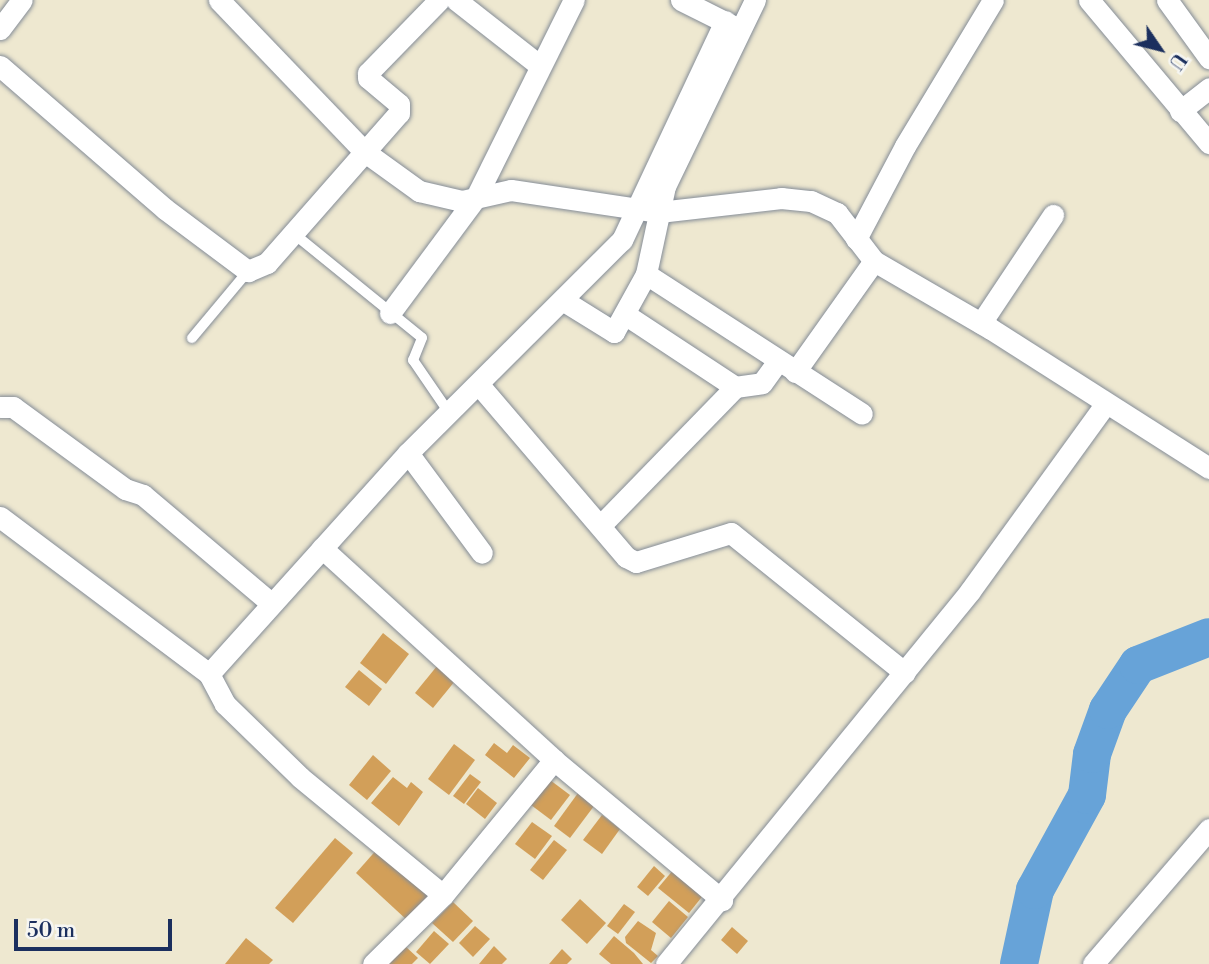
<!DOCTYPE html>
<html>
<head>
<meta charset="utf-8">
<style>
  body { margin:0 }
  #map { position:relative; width:1209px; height:964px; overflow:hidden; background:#eee8d0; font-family:"Libre Bodoni",serif }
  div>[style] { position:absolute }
  .river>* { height:38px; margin:-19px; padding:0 19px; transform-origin:19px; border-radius:19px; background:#67a3d8 }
  .building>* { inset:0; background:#d29f59 }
  .roads { filter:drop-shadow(0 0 2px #848c97) drop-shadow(0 0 2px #848c97) }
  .service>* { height:10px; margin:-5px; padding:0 5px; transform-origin:5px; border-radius:5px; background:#fff }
  .minor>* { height:21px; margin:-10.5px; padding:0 10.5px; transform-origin:10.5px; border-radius:10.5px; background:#fff }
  span { translate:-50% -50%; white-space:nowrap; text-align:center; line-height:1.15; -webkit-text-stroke:7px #f6f6f2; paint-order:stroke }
  .north { position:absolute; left:1125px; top:14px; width:70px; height:70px; -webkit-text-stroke:5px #f6f6f2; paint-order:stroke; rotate:125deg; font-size:19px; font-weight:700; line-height:28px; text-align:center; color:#1b2f5e }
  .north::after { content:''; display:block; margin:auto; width:24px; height:32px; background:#1b2f5e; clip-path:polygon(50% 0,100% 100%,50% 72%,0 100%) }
  .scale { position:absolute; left:14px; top:919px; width:158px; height:32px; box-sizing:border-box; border:4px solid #1b2f5e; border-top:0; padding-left:9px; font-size:21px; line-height:24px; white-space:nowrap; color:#1b2f5e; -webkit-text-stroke:5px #f6f6f2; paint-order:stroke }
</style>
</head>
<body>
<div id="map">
  <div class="river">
    <i style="left:1019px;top:964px;width:76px;rotate:-77.8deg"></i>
    <i style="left:1035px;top:890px;width:108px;rotate:-61.3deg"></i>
    <i style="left:1087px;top:795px;width:41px;rotate:-83deg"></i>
    <i style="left:1092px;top:754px;width:47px;rotate:-70deg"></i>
    <i style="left:1108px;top:710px;width:54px;rotate:-56.3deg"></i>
    <i style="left:1138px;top:665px;width:76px;rotate:-21.5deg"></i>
  </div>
  <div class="building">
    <i style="clip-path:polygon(383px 633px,409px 654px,386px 684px,360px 663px)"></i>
    <i style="clip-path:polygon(437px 666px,455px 681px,433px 708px,415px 693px)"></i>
    <i style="clip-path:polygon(359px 670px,382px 689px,369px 706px,345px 687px)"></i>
    <i style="clip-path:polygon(494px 743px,507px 753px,513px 745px,530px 758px,514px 778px,485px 755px)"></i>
    <i style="clip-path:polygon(454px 744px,475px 760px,449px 795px,428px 779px)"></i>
    <i style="clip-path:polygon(373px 755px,391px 771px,367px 800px,349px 785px)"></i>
    <i style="clip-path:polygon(470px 774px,481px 782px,464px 804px,453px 796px)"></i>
    <i style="clip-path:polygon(393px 777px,407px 788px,411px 782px,423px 792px,399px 826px,371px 803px)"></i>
    <i style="clip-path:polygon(550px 780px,570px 795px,551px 820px,531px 805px)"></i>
    <i style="clip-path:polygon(478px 788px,497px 803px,485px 819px,466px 804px)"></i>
    <i style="clip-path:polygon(578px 793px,594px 806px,570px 838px,554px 826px)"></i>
    <i style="clip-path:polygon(602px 815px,620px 829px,602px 854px,583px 840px)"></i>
    <i style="clip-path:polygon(532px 822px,552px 836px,535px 859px,515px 844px)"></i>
    <i style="clip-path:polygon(335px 838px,353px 853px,293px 923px,275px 908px)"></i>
    <i style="clip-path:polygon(554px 840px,567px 850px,543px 880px,530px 870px)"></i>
    <i style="clip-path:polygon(379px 847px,432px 895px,408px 921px,356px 873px)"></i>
    <i style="clip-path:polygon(654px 866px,665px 876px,648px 896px,637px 887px)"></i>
    <i style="clip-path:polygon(674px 869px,705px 893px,689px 913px,658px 888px)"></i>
    <i style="clip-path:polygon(580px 899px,606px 923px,587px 944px,561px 920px)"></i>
    <i style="clip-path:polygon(669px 901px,688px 917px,671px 938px,652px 922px)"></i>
    <i style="clip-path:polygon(453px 902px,473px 921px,453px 942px,432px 923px)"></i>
    <i style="clip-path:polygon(624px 904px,635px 912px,618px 934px,607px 926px)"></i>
    <i style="clip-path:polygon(638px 921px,656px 933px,651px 950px,658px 956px,651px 963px,626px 943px,625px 937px)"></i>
    <i style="clip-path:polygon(475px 926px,490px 939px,473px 957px,459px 943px)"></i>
    <i style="clip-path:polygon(732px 927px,748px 941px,737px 954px,721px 940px)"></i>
    <i style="clip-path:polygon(434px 931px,449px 944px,430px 964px,416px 952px)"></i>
    <i style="clip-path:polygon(614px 936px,634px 953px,643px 964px,611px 964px,599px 954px)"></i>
    <i style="clip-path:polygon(246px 938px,273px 960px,269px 964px,225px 964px)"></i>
    <i style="clip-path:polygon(405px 946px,418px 958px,412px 964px,388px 964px)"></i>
    <i style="clip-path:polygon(494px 946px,507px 959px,502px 964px,479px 964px)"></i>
    <i style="clip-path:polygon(562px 949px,572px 959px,567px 964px,549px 964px)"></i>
  </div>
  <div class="roads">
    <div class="service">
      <i style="left:293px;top:233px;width:166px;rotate:39.1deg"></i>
      <i style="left:422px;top:338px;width:24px;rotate:112deg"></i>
      <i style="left:413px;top:360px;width:65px;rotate:55.6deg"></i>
      <i style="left:192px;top:338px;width:87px;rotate:-50.1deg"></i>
    </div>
    <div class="minor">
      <i style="left:219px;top:0;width:211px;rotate:46.2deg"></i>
      <i style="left:365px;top:152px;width:67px;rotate:35.8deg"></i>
      <i style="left:419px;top:191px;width:44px;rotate:13.1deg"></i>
      <i style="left:462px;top:201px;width:50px;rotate:-12.7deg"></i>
      <i style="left:511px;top:190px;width:150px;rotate:8.5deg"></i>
      <i style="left:659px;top:212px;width:123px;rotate:-6.5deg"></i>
      <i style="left:781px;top:198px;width:30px;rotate:6deg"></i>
      <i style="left:811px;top:201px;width:29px;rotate:25deg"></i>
      <i style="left:837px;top:213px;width:61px;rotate:52.4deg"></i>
      <i style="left:874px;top:261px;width:135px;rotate:30.2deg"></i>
      <i style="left:991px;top:329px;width:259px;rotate:32.5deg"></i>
      <i style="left:456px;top:0;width:105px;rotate:38.1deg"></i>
      <i style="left:681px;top:0;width:60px;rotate:26.6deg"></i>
      <i style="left:755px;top:0;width:207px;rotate:115.8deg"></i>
      <i style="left:665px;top:186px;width:90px;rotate:102.2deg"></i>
      <i style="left:646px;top:274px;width:257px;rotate:32.9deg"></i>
      <i style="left:1089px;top:0;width:187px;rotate:50deg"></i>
      <i style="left:1167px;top:0;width:72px;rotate:54.1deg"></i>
      <i style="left:0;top:29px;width:36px;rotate:-53deg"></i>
      <i style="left:0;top:66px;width:218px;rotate:40.9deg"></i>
      <i style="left:165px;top:209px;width:104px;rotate:36.8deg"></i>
      <i style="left:248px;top:271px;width:21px;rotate:-23deg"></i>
      <i style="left:267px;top:263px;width:200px;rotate:-48.7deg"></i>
      <i style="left:399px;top:113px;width:9px;rotate:-90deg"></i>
      <i style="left:399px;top:104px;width:40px;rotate:-140deg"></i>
      <i style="left:368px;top:78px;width:5px;rotate:-90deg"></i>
      <i style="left:368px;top:73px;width:102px;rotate:-45.8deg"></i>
      <i style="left:1180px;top:111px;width:37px;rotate:-38deg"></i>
      <i style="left:856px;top:239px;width:105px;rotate:-62.2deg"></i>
      <i style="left:905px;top:146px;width:170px;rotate:-58.9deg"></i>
      <i style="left:564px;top:301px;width:59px;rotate:31.8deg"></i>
      <i style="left:614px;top:332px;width:66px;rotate:-61.1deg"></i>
      <i style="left:390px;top:313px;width:144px;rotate:-53.4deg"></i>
      <i style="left:476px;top:197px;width:220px;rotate:-63.6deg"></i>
      <i style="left:626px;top:315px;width:131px;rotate:33.4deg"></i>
      <i style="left:735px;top:387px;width:27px;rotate:-8deg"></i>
      <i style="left:762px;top:383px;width:27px;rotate:-54deg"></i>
      <i style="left:981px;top:323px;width:130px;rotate:-56.3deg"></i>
      <i style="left:795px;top:372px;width:136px;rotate:-54.6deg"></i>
      <i style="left:480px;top:386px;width:225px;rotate:49.5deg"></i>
      <i style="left:626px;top:557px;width:11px;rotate:27deg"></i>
      <i style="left:636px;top:562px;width:99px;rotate:-17deg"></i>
      <i style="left:731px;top:533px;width:223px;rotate:38.8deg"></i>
      <i style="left:0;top:407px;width:13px"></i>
      <i style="left:13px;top:407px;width:139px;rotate:36.2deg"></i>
      <i style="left:125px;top:489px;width:19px;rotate:18deg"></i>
      <i style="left:143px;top:495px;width:167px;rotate:40.2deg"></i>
      <i style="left:408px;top:453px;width:124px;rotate:53.5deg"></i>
      <i style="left:0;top:517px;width:261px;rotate:36.9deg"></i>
      <i style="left:601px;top:525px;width:192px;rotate:-45.8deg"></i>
      <i style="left:322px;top:548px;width:314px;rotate:42.4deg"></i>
      <i style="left:554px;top:760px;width:219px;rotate:39.8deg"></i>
      <i style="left:443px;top:895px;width:175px;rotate:-50.6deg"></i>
      <i style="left:373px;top:964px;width:98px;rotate:-44.6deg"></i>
      <i style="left:443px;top:895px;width:185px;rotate:-140.5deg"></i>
      <i style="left:300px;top:777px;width:105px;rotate:-135.8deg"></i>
      <i style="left:225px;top:704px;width:34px;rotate:-118deg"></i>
      <i style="left:209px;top:674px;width:297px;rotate:-48deg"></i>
      <i style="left:408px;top:453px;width:302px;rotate:-44.9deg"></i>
      <i style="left:622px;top:240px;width:242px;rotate:-64.8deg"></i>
      <i style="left:666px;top:964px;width:481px;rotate:-50.8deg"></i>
      <i style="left:970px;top:591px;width:232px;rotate:-54.1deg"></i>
      <i style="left:1093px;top:964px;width:178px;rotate:-49.3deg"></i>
    </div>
  </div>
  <div class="north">U</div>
  <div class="scale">50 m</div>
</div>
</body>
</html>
